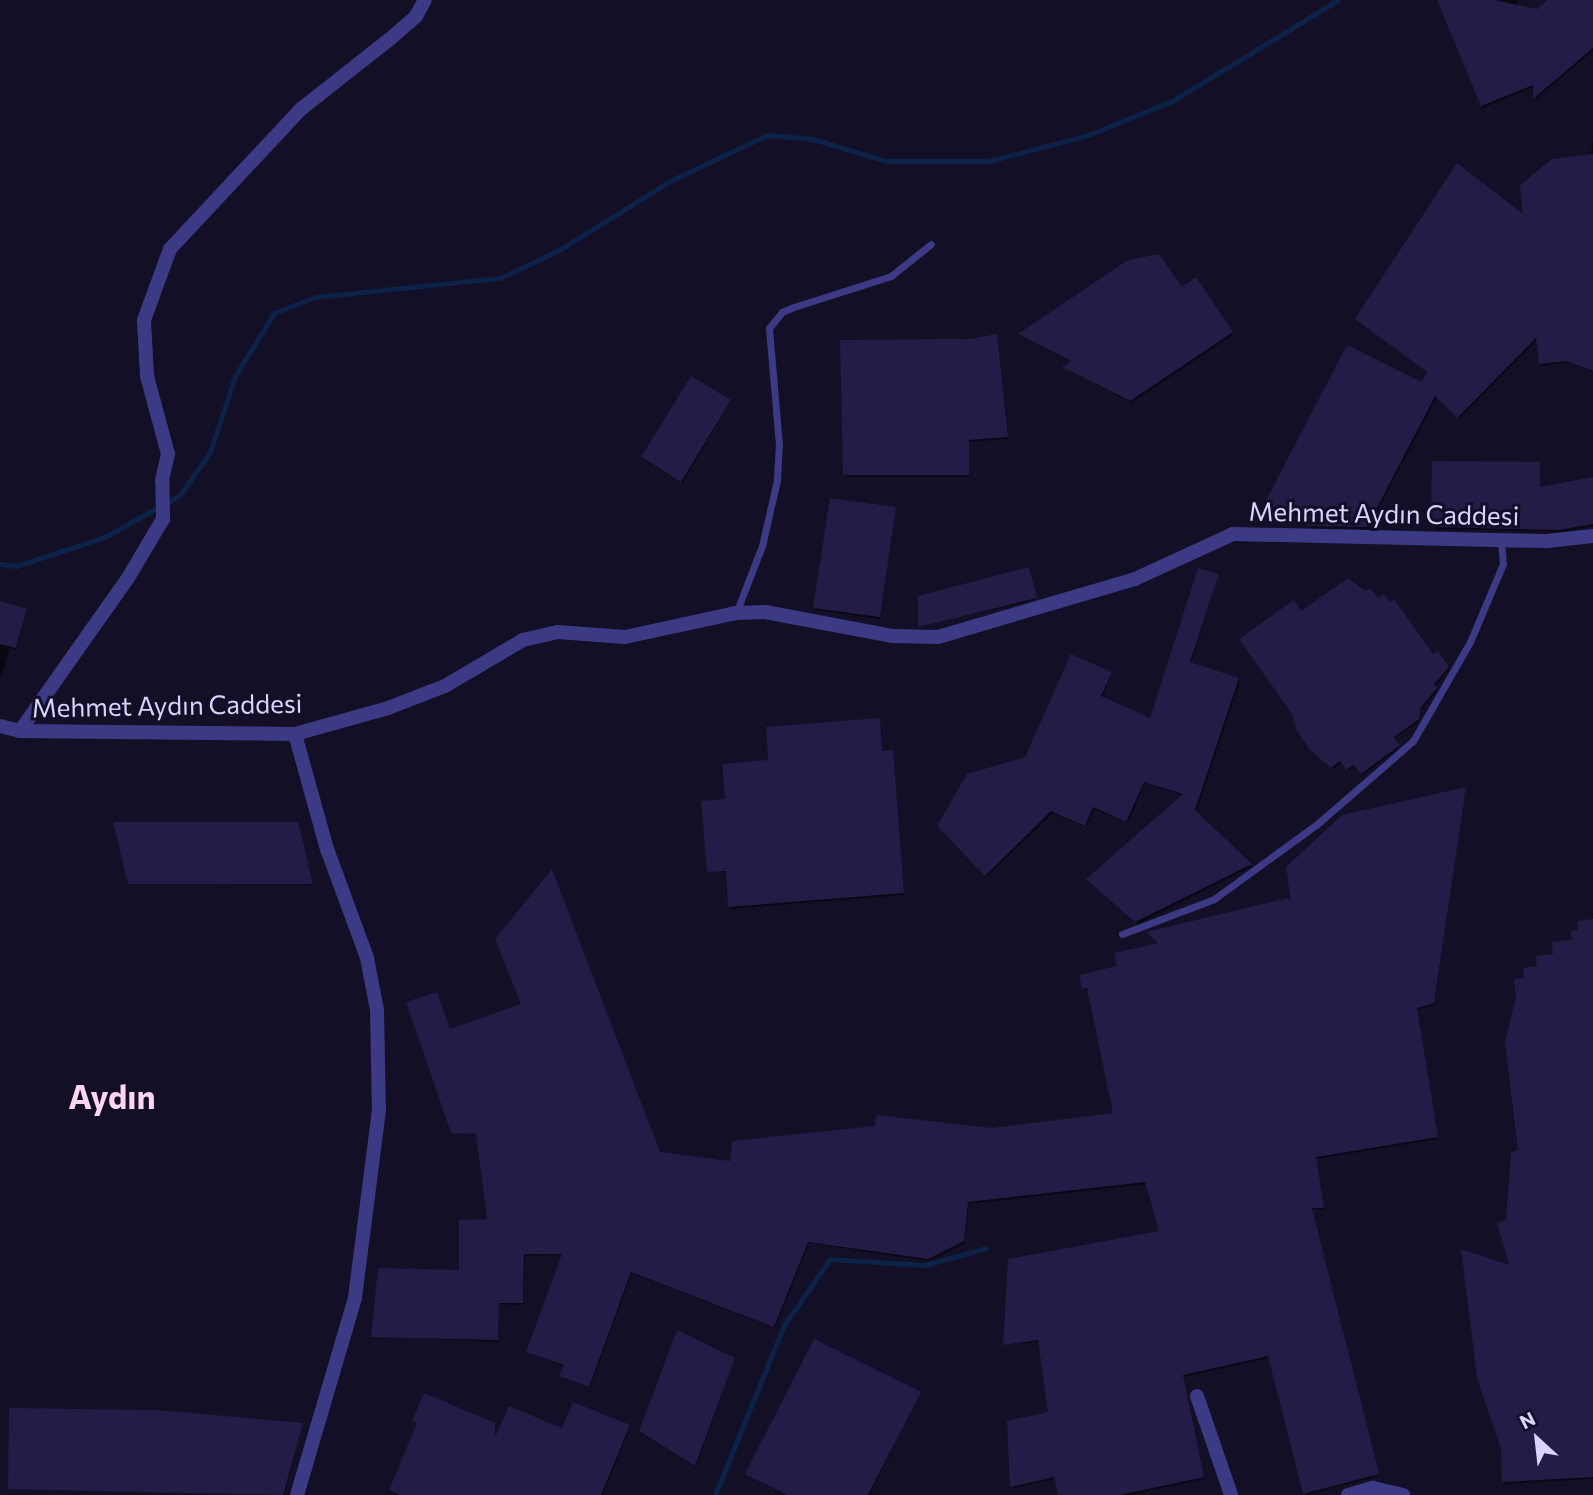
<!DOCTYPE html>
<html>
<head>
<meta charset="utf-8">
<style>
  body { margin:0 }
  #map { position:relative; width:1593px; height:1495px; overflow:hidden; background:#130f26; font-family:Commissioner,sans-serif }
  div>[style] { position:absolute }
  .shadow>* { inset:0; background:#0007 }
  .stream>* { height:5px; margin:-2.5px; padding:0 2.5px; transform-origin:2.5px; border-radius:2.5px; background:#0c2248 }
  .building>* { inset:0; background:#241b47 }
  .lane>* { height:7px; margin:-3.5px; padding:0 3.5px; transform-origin:3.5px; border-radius:3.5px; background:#3d3a85 }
  .street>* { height:14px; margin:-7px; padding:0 7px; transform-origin:7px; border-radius:7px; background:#3d3a85 }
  span { translate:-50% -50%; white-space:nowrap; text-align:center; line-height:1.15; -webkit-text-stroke:6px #130f26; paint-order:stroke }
  .street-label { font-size:26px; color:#d9d4ff }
  .district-label { font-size:33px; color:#ffd6f0; font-weight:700 }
  .north { position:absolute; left:1502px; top:1404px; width:70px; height:70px; -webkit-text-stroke:5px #130f26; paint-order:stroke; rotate:333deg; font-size:19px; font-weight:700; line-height:28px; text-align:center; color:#d9d4ff }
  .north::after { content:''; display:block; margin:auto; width:24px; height:32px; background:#d9d4ff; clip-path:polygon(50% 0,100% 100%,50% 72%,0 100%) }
</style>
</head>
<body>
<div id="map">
  <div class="shadow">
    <i style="clip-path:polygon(1439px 0,1518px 0,1516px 6px,1537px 10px,1550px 0,1593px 0,1593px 51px,1536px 99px,1534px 87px,1483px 108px)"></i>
    <i style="clip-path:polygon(1593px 141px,1593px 372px,1570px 362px,1542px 366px,1538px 339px,1459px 419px,1437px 397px,1368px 529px,1310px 528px,1268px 506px,1421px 385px,1428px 373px,1357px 319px,1525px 218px,1590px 156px)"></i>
    <i style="clip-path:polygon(1196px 280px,1233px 335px,1131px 403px,1066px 369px,1072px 362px,1020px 335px,1181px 290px)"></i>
    <i style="clip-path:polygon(997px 336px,1008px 439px,969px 442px,969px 477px,846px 477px,970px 341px)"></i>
    <i style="clip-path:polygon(730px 402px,683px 483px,644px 460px,643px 457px)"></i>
    <i style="clip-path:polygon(1539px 464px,1540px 489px,1593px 479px,1593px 526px,1561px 532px,1434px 529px)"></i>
    <i style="clip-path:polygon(895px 509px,880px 619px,816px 610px,815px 608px)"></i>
    <i style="clip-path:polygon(1029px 571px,1036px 600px,919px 626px)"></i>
    <i style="clip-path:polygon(1218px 576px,1191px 664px,1240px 682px,1196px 813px,1251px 867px,1138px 924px,1090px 881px,1184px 796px,1145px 783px,1128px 823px,1094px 809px,1086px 827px,1053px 813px,987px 877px,940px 829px,1026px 759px,1111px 674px,1102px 699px,1151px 720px)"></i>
    <i style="clip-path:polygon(0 603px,27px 612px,16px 650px,10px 648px,0 681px)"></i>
    <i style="clip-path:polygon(1301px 614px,1433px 657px,1437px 654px,1449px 670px,1434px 687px,1437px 691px,1421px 710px,1419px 721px,1394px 739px,1399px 748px,1363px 775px,1357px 766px,1349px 771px,1343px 762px,1333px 769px,1314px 754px)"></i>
    <i style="clip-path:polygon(882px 753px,893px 754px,904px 895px,731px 909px,727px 872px,708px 872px,727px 800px)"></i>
    <i style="clip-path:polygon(1465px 789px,1434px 1005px,1417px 1010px,1438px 1139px,1316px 1159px,1324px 1210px,1312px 1209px,1379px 1476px,1306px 1495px,1270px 1358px,1183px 1377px,1204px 1479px,1130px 1495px,1059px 1495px,1056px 1479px,1013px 1488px,1050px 1414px,1040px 1342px,1004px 1344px,1162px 1233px,1147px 1184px,969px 1204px,964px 1244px,930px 1261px,809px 1243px,775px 1328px,632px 1273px,590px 1388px,563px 1378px,565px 1367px,528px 1352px,564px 1255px,525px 1256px,523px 1305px,499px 1304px,498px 1342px,373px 1336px,461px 1272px,489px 1221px,478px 1135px,452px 1132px,449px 1031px,659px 1154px,732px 1163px,1115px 1114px,1090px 990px,1085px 991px,1081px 976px,1119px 967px,1294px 906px)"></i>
    <i style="clip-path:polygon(298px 826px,313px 885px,130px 883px)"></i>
    <i style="clip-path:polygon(1593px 920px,1593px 1479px,1505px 1484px,1512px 1268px,1508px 1221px,1520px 1151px,1526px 979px)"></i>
    <i style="clip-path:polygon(734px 1359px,696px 1467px,643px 1434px,641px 1431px)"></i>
    <i style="clip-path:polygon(919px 1394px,870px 1495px,785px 1495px,747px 1474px)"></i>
    <i style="clip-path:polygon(414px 1420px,494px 1424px,495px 1440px,563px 1431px,630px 1428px,603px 1495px,397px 1495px,391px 1490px,418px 1424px)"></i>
    <i style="clip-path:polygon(302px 1425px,284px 1495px,9px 1488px)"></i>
  </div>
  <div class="stream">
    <i style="left:0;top:564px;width:16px;rotate:7deg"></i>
    <i style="left:16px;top:566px;width:94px;rotate:-18deg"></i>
    <i style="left:105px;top:537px;width:86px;rotate:-29.2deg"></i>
    <i style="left:180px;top:495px;width:52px;rotate:-55.1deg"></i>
    <i style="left:210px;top:452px;width:80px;rotate:-71.8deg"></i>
    <i style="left:235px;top:376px;width:74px;rotate:-58.2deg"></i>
    <i style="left:274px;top:313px;width:44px;rotate:-21.3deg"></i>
    <i style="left:315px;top:297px;width:186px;rotate:-5.9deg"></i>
    <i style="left:500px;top:278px;width:65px;rotate:-25.4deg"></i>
    <i style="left:559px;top:250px;width:133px;rotate:-31.8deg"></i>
    <i style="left:672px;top:180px;width:105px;rotate:-25.3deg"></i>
    <i style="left:767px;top:135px;width:46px;rotate:5deg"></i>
    <i style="left:813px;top:139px;width:76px;rotate:16.8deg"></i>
    <i style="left:886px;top:161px;width:103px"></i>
    <i style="left:989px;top:161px;width:102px;rotate:-14.7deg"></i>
    <i style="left:1088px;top:135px;width:91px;rotate:-22deg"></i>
    <i style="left:1172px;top:101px;width:194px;rotate:-31.3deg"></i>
    <i style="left:715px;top:1495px;width:183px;rotate:-67.9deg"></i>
    <i style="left:784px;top:1325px;width:80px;rotate:-55.1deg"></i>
    <i style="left:830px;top:1259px;width:95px;rotate:3.6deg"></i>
    <i style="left:925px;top:1265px;width:63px;rotate:-15.6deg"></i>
  </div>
  <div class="building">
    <i style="clip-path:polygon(1437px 0,1494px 0,1537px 9px,1547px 0,1593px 0,1593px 48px,1533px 99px,1533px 85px,1481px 106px)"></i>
    <i style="clip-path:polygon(1593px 154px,1593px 371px,1567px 361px,1539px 364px,1536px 338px,1457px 418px,1435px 396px,1367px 527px,1307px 526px,1264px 504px,1347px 345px,1421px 382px,1427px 372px,1355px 319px,1457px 163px,1523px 214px,1520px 185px,1552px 159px)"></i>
    <i style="clip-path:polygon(1159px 254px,1182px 287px,1196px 277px,1233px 332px,1130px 401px,1062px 367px,1071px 361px,1018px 334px,1128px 260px)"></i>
    <i style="clip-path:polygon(997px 334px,1008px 437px,969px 440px,969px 475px,843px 475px,840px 340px,970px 339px)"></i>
    <i style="clip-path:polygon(691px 376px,731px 400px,681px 482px,641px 457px)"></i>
    <i style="clip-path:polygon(1432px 461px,1540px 462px,1540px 487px,1593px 477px,1593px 524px,1559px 530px,1431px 527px)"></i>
    <i style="clip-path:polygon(830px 498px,896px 507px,880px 617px,813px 608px)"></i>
    <i style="clip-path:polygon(1029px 567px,1037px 598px,918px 627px,918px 596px)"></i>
    <i style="clip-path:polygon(1198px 568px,1219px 574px,1190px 662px,1239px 678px,1195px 810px,1252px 864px,1135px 922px,1086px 879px,1183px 794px,1144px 782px,1126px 822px,1093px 807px,1085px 826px,1051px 811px,985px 876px,937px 826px,967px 774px,1025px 757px,1071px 654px,1112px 672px,1101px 696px,1150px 718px)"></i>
    <i style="clip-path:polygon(1348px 578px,1365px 591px,1370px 588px,1378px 598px,1384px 594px,1390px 602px,1394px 599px,1433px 654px,1438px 651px,1449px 667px,1434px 684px,1437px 688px,1421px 707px,1419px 719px,1394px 737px,1400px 745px,1361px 774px,1354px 765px,1346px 770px,1340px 761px,1331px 768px,1311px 751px,1297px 731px,1292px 714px,1239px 639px,1294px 600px,1301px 611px)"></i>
    <i style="clip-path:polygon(0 601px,27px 609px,16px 648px,0 644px)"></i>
    <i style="clip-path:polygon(880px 718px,882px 751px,893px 750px,904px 893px,728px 907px,726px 871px,707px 872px,701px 801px,725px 799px,722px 764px,768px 760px,766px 727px)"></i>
    <i style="clip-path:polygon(1466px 787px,1434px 1003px,1417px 1008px,1438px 1137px,1316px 1157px,1324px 1208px,1312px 1208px,1379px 1474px,1303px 1494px,1268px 1356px,1183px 1375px,1204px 1477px,1120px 1495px,1058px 1495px,1054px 1477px,1010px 1487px,1007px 1421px,1048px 1412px,1038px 1340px,1003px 1345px,1008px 1259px,1159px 1231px,1145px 1182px,968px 1202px,964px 1241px,928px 1259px,808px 1242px,774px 1327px,631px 1272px,589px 1387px,559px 1376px,564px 1365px,526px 1352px,562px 1254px,524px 1254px,523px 1303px,499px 1303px,498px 1340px,371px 1337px,378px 1268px,459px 1270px,459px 1220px,487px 1219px,476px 1134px,451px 1133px,406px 1002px,437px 992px,450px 1029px,521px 1004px,495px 939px,552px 869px,660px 1152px,730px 1161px,732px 1141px,875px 1126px,876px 1115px,992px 1128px,1113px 1113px,1087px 988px,1082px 989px,1079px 975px,1117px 966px,1114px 953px,1158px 943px,1146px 932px,1288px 898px,1291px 902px,1286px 867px,1342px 815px)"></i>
    <i style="clip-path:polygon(113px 822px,298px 822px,313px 884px,128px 884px)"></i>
    <i style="clip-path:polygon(1593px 919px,1593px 1477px,1502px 1482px,1501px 1448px,1477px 1378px,1461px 1249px,1509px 1265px,1497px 1223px,1506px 1220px,1511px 1152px,1518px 1150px,1505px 1043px,1516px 996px,1514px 979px,1524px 978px,1523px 968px,1537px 966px,1536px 956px,1553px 954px,1552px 942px,1572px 940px,1570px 931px,1578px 930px,1577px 921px)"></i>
    <i style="clip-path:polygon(677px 1330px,735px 1358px,695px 1466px,639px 1431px)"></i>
    <i style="clip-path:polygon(814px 1339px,921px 1392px,868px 1495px,787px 1495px,745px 1474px)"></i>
    <i style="clip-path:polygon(424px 1393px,495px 1423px,495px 1437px,509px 1406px,562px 1428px,573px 1402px,630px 1425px,601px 1495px,400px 1495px,389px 1490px,417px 1423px,412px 1421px)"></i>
    <i style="clip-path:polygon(9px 1408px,156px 1410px,303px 1423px,283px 1495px,8px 1489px)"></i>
  </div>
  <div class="lane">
    <i style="left:736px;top:613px;width:72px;rotate:-68.8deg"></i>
    <i style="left:762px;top:546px;width:68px;rotate:-77.2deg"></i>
    <i style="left:777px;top:480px;width:35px;rotate:-87deg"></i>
    <i style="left:779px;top:445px;width:117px;rotate:-94.9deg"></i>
    <i style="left:769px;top:328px;width:21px;rotate:-51deg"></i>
    <i style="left:782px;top:312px;width:13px;rotate:-23deg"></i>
    <i style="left:794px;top:307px;width:102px;rotate:-17.7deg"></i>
    <i style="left:891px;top:276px;width:51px;rotate:-38.7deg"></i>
    <i style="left:1122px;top:934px;width:98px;rotate:-20.8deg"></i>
    <i style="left:1214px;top:899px;width:126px;rotate:-36deg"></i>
    <i style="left:1316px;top:825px;width:128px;rotate:-40.9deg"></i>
    <i style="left:1413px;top:741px;width:114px;rotate:-60.1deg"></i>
    <i style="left:1470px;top:642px;width:85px;rotate:-67.1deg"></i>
    <i style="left:1503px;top:564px;width:24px;rotate:-95deg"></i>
  </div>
  <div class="street">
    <i style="left:0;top:726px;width:21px;rotate:14deg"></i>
    <i style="left:20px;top:731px;width:275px;rotate:0.6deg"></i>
    <i style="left:295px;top:734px;width:97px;rotate:-15.6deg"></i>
    <i style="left:388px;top:708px;width:61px;rotate:-21.1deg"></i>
    <i style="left:445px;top:686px;width:91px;rotate:-30.5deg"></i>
    <i style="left:523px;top:640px;width:36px;rotate:-13deg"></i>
    <i style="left:558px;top:632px;width:67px;rotate:4.3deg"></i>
    <i style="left:625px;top:637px;width:114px;rotate:-12.2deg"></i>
    <i style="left:736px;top:613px;width:29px;rotate:-2deg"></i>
    <i style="left:765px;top:612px;width:129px;rotate:10.7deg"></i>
    <i style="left:892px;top:636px;width:46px;rotate:1.2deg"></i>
    <i style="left:938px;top:637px;width:205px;rotate:-16.4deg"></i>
    <i style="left:1135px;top:579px;width:108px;rotate:-24.7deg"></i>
    <i style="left:1233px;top:534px;width:314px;rotate:1.3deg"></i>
    <i style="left:1547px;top:541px;width:46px;rotate:-6.2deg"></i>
    <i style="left:20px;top:731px;width:187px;rotate:-54.8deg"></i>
    <i style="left:128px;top:578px;width:69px;rotate:-59.3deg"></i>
    <i style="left:163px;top:519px;width:39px;rotate:-91deg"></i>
    <i style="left:162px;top:480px;width:27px;rotate:-77deg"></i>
    <i style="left:168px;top:454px;width:81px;rotate:-105.1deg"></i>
    <i style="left:147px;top:376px;width:56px;rotate:-93.1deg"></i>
    <i style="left:144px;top:320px;width:76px;rotate:-69.9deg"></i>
    <i style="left:170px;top:249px;width:192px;rotate:-46.9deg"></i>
    <i style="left:301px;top:109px;width:113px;rotate:-38.2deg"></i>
    <i style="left:390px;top:39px;width:35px;rotate:-41deg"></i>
    <i style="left:416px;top:16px;width:18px;rotate:-61deg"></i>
    <i style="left:295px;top:734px;width:119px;rotate:74.5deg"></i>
    <i style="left:327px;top:849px;width:116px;rotate:69.8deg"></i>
    <i style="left:367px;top:958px;width:53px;rotate:79.1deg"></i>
    <i style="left:377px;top:1010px;width:100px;rotate:88.9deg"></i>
    <i style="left:379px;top:1110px;width:190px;rotate:97.3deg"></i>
    <i style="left:355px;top:1298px;width:205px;rotate:106.4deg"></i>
    <i style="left:1197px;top:1396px;width:105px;rotate:71deg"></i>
    <i style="left:1348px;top:1495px;width:26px;rotate:-16deg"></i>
    <i style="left:1373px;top:1488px;width:31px;rotate:13deg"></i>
  </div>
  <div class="street-label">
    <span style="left:1384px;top:513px;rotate:1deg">Mehmet Aydın Caddesi</span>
    <span style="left:167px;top:705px;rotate:-1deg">Mehmet Aydın Caddesi</span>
  </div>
  <div class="district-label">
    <span style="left:112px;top:1096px">Aydın</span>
  </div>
  <div class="north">N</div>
</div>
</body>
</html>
